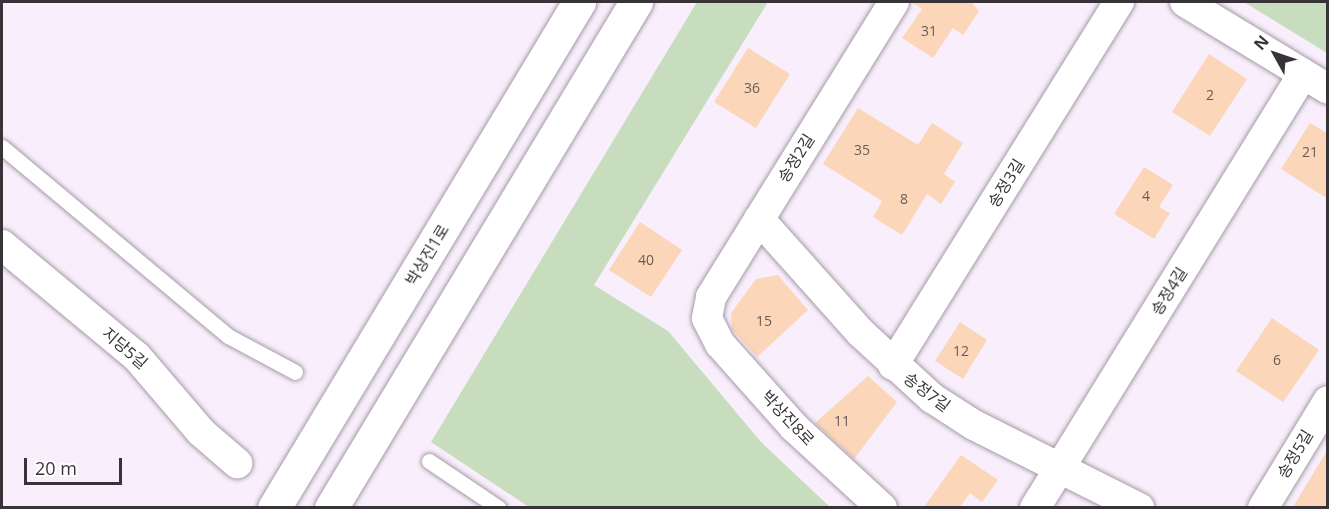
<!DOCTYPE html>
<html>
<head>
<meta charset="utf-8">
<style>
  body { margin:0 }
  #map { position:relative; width:1329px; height:509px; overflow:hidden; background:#f9eefc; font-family:"Open Sans","Noto Sans KR",sans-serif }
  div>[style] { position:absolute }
  .green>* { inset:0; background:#c8ddbe }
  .building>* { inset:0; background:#fbd6b8 }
  .roads { filter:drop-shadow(0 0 2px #a59ba7) drop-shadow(0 0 2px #a59ba7) }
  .service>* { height:15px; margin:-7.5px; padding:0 7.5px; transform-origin:7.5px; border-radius:7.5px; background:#fff }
  .minor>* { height:30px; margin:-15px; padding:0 15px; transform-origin:15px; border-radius:15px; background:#fff }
  .tertiary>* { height:33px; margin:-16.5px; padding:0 16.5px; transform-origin:16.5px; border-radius:16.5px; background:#fff }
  span { translate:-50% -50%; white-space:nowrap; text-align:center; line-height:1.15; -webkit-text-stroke:4.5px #fff; paint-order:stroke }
  .number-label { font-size:14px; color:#685c58 }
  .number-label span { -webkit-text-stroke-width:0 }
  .street-label { font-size:16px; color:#373338 }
  .frame { position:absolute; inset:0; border:3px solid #373338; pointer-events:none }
  .north { position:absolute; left:1245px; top:24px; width:60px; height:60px; -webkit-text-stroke:4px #fff; paint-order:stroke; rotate:310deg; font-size:16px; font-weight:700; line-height:24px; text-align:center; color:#373338 }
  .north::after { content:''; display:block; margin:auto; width:21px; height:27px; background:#373338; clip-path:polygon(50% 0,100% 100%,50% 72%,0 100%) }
  .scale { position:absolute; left:24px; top:458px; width:98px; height:27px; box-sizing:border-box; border:3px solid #373338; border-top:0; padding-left:8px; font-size:18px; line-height:21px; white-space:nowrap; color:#373338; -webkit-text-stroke:4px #fff; paint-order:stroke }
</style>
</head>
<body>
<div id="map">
  <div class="green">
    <i style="clip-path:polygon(697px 2px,768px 2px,594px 285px,668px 331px,761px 442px,830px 507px,529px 507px,431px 442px)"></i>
    <i style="clip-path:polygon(1244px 2px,1327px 2px,1327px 53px)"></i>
  </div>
  <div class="building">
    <i style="clip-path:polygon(911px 2px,971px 2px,979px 11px,963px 35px,953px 28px,933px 58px,902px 38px,922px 9px)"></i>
    <i style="clip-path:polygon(748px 48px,790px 74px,756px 128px,714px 102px)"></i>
    <i style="clip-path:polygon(1209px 54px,1247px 79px,1210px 136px,1172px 112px)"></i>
    <i style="clip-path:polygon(858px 108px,918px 145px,932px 123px,963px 143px,944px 174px,955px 182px,941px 204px,927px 194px,902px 235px,873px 217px,882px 201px,823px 164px)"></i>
    <i style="clip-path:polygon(1310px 123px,1328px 134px,1328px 199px,1281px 169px)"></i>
    <i style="clip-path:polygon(1144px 167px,1173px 185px,1159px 207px,1170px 213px,1154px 239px,1114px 214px)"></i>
    <i style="clip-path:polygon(640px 222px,682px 250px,651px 297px,609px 270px)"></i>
    <i style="clip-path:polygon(778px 275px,808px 310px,757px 357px,732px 329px,731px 313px,756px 279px)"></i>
    <i style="clip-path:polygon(1272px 318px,1319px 350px,1283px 402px,1236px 371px)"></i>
    <i style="clip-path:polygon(960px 322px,987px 340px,963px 379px,935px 361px)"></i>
    <i style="clip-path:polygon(868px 376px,897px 402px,854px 459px,815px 423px)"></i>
    <i style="clip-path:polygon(1328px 449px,1328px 507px,1293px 507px)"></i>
    <i style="clip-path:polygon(961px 455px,998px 480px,982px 502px,970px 493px,960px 507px,924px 507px)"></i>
  </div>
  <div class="roads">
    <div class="service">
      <i style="left:2px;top:147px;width:295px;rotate:39.9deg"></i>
      <i style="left:228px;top:336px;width:76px;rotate:28.2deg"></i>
      <i style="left:429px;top:461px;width:84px;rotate:33.9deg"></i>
    </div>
    <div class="minor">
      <i style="left:1185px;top:2px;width:167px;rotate:31.3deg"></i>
      <i style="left:759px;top:219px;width:153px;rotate:48.2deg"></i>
      <i style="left:861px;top:333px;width:96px;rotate:42.5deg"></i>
      <i style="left:932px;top:398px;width:50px;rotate:32.7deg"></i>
      <i style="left:974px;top:425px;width:185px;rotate:26.7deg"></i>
      <i style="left:2px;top:245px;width:175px;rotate:39.7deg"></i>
      <i style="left:137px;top:357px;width:99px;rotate:49.5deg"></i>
      <i style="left:201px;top:432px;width:48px;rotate:40.7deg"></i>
      <i style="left:893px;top:365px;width:428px;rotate:-58.1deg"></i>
      <i style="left:882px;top:508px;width:120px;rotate:-137.4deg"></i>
      <i style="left:794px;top:427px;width:111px;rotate:-131.7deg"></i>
      <i style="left:720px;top:344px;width:29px;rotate:-117deg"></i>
      <i style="left:707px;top:318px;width:21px;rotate:-79deg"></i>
      <i style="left:711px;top:297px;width:347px;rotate:-58.2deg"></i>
      <i style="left:1035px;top:508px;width:510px;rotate:-58.3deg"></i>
      <i style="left:1263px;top:508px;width:125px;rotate:-58.7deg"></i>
    </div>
    <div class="tertiary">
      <i style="left:274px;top:508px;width:591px;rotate:-58.92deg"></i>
      <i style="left:331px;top:508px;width:591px;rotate:-58.92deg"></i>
    </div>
  </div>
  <div class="number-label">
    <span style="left:929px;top:31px">31</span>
    <span style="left:752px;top:88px">36</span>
    <span style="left:1210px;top:95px">2</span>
    <span style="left:862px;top:150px">35</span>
    <span style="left:1310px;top:152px">21</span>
    <span style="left:1146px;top:196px">4</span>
    <span style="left:904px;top:199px">8</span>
    <span style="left:646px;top:260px">40</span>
    <span style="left:764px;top:321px">15</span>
    <span style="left:961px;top:351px">12</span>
    <span style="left:1277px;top:360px">6</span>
    <span style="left:842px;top:421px">11</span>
  </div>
  <div class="street-label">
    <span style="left:796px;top:158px;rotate:-58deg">송정2길</span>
    <span style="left:1006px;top:183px;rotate:-58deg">송정3길</span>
    <span style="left:427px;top:255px;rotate:-59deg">박상진1로</span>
    <span style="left:1169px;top:291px;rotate:-58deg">송정4길</span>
    <span style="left:125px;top:348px;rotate:41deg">지당5길</span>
    <span style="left:927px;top:392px;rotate:37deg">송정7길</span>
    <span style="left:788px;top:418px;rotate:47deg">박상진8로</span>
    <span style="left:1295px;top:454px;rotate:-59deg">송정5길</span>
  </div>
  <div class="frame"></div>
  <div class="north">N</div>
  <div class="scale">20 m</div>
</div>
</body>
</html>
